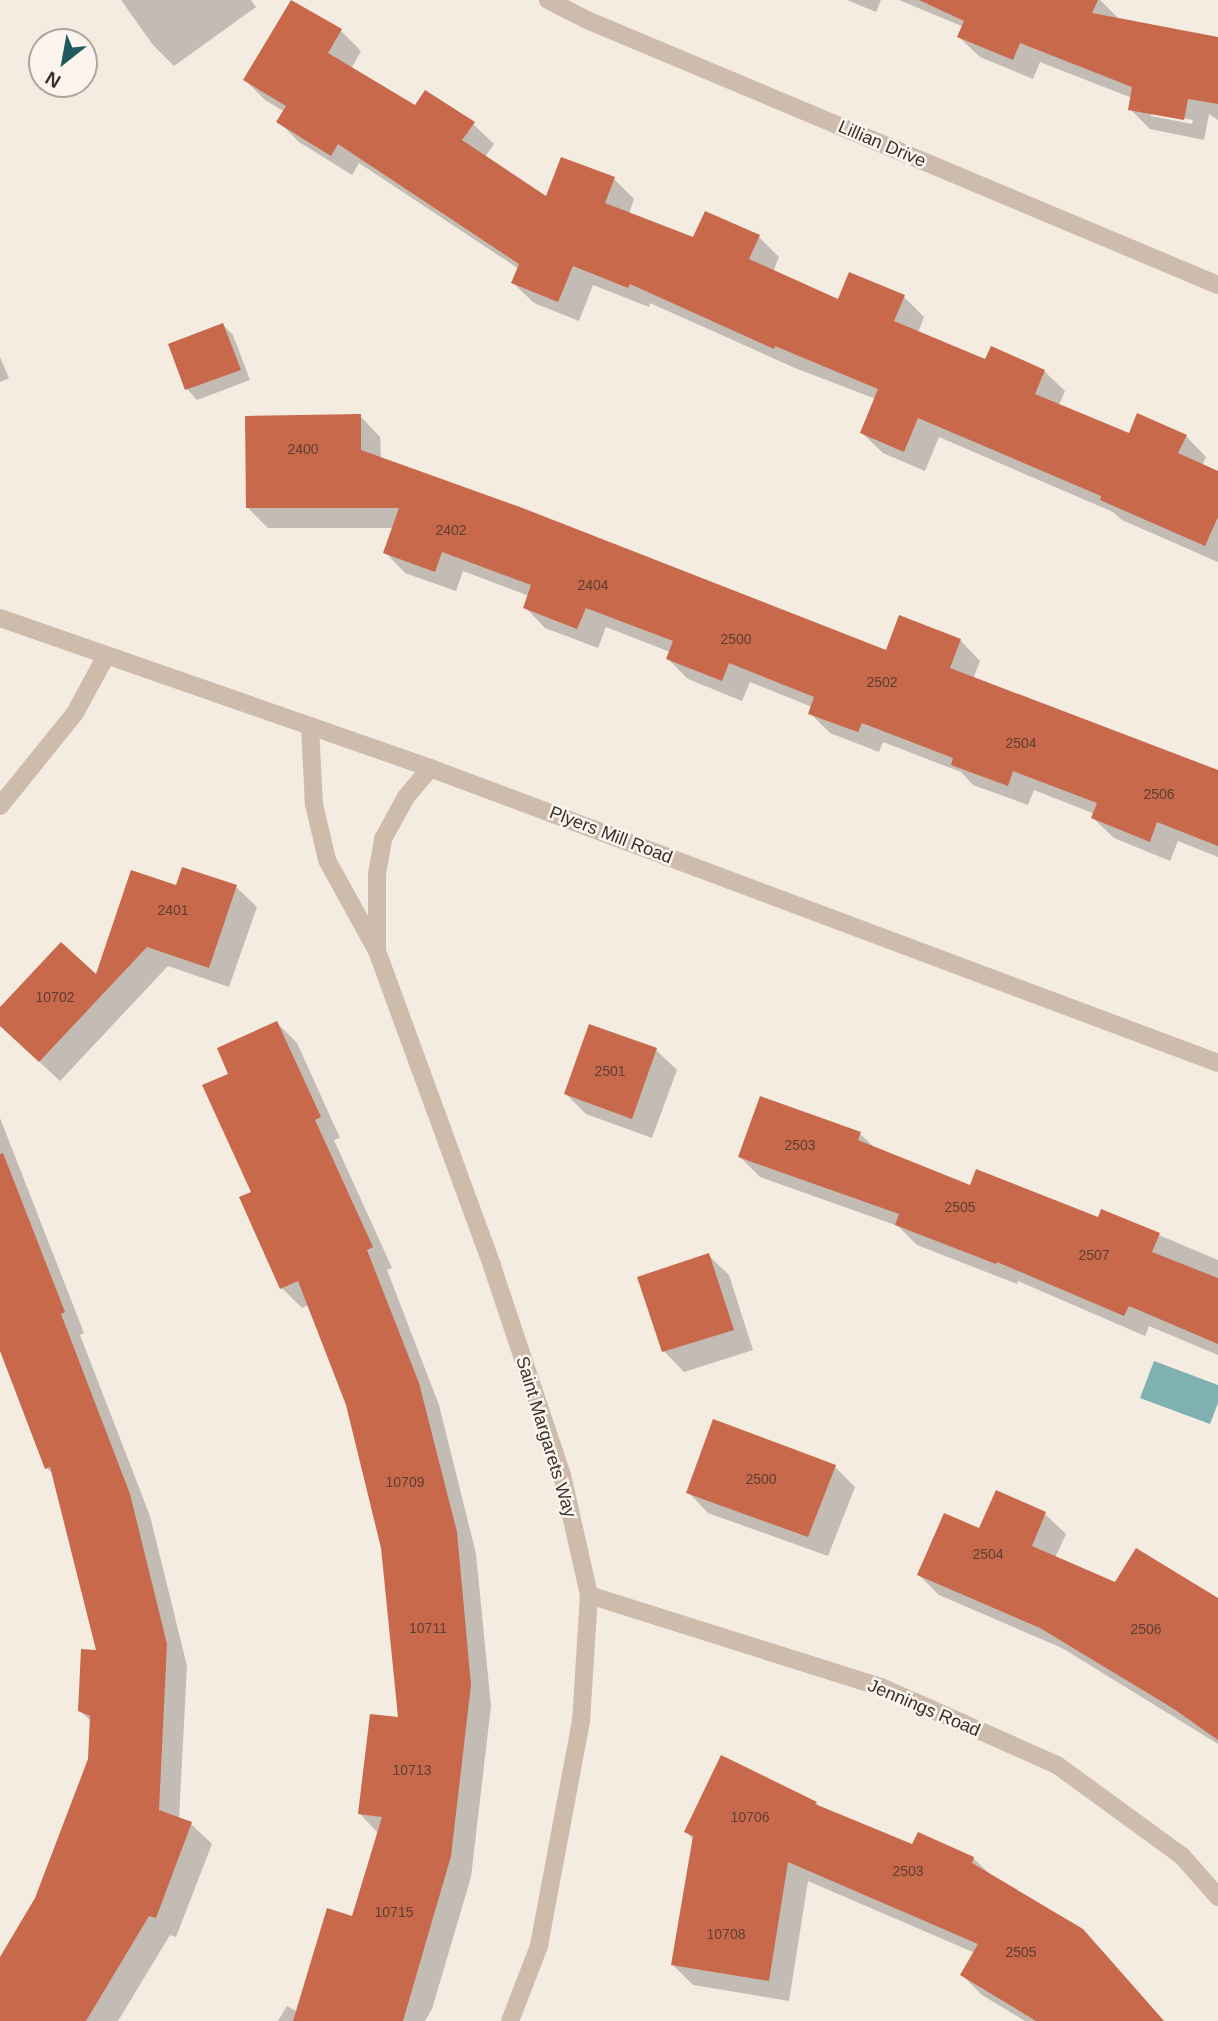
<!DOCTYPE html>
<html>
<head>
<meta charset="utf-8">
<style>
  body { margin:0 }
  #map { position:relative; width:1218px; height:2021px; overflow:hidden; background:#f4ebe1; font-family:Arial,sans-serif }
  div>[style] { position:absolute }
  .water>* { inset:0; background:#7fb0b2 }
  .shadow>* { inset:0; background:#0003 }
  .building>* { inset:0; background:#c8694b }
  .minor>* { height:18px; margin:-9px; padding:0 9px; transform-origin:9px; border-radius:9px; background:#cdbbac }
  span { translate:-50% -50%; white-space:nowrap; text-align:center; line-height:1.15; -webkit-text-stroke:5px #fbf5ee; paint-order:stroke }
  .number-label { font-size:14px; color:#5e3e33 }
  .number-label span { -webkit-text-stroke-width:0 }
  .street-label { font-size:18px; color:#3b302b }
  .north { position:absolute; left:28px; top:28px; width:70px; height:70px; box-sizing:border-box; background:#fbf5ee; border:2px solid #aea6a0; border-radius:50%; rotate:211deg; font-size:19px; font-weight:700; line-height:28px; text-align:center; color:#3b302b }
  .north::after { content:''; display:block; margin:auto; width:24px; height:32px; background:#1f5a5e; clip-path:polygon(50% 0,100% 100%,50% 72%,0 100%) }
</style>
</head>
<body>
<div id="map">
  <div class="water">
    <i style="clip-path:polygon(1154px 1361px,1218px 1385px,1218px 1403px,1210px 1424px,1140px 1398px)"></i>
  </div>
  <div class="shadow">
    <i style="clip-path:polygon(121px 0,251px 0,256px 7px,174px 66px,153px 45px)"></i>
    <i style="clip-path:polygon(847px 0,881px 0,876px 12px)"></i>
    <i style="clip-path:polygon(evenodd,899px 0,1100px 0,1118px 18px,1218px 38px,1218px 120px,1209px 114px,1204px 140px,1150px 129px,1130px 109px,1132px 98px,1040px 62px,1033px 79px,980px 57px,959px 37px,964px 27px,899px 0,1151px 112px,1193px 120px,1192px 124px,1151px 116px,1151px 112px)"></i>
    <i style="clip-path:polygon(341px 31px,361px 51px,351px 69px,415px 108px,473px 124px,494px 144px,485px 157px,547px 198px,614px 179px,634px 199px,629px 214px,694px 239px,759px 237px,779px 257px,773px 272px,839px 301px,904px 297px,924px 317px,918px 333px,986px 361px,1044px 371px,1065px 391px,1059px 405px,1130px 435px,1186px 436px,1206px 457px,1202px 466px,1218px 473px,1218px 562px,1122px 520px,1113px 512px,939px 437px,925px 471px,883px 453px,862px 433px,876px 399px,795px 368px,650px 303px,649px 307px,593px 285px,579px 321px,534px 303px,513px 283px,519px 269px,359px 163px,352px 175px,299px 142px,279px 122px,285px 112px,265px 100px,245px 80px)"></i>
    <i style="clip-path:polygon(223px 325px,233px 335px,250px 380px,197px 400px,187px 389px,170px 345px)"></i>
    <i style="clip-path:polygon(0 357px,9px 378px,0 382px)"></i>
    <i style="clip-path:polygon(360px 416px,380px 437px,381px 459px,887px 652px,960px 640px,980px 661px,973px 679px,1218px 773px,1218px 857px,1178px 841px,1170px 861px,1114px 838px,1093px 818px,1095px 814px,1034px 790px,1028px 805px,973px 785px,961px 772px,883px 742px,879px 752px,830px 733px,810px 713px,812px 707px,750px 682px,742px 701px,688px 679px,668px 659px,670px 652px,606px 627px,598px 648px,545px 628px,525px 607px,529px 596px,463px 571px,456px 591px,405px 573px,385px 552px,393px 528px,268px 528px,248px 508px)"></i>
    <i style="clip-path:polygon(177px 887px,236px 887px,257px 907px,229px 987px,168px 966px,60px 1081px,0 1025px,0 1010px,97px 977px)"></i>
    <i style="clip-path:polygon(277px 1023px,297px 1043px,340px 1138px,334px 1140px,392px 1268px,387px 1270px,439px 1405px,476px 1554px,491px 1706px,471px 1877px,432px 2009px,425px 2021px,278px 2021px,287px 2006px,298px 2012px,353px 1918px,379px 1834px,360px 1814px,400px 1719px,383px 1548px,348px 1404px,309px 1305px,302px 1308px,282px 1288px,253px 1193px,230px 1075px)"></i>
    <i style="clip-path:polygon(656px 1050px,677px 1070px,652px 1138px,586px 1114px,566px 1094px)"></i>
    <i style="clip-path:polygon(0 1118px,84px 1333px,80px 1335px,150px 1516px,187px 1666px,179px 1819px,191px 1824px,212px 1844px,176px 1937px,170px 1935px,118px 2021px,0 2021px,0 1959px,37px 1899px,90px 1759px,92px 1722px,80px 1711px,98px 1652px,54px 1475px,47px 1468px,0 1347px)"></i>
    <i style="clip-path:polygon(860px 1134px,876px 1149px,971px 1187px,1099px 1219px,1102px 1211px,1218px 1260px,1218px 1355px,1149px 1326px,1145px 1336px,1018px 1281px,1017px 1284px,917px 1245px,898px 1226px,760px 1177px,740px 1157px)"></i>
    <i style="clip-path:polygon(708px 1255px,729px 1275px,753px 1350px,684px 1372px,664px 1351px)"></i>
    <i style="clip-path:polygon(835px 1467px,855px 1487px,828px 1556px,708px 1513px,688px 1492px)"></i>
    <i style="clip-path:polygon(997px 1492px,1045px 1514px,1066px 1534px,1055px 1558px,1116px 1584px,1218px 1600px,1218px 1744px,1062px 1648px,939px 1595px,919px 1575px,980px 1531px)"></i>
    <i style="clip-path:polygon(816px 1803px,821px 1808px,913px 1847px,973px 1858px,992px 1876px,1103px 1952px,1164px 2021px,1025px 2021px,982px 1995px,962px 1975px,975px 1953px,808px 1881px,789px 2001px,693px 1985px,673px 1965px,694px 1840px,686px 1832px)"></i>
  </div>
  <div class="building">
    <i style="clip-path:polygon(291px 0,342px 29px,328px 53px,415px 105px,425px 90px,475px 122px,462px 140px,546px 196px,561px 157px,615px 177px,605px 203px,693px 237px,705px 211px,760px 235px,749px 259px,838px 299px,849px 272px,905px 295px,894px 321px,985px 359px,991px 346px,1045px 370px,1035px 394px,1129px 433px,1137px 413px,1187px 435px,1178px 453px,1218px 471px,1218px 517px,1205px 546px,1100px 500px,1101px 496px,918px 418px,904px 452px,860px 433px,878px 389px,775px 346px,774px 349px,630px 284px,628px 288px,573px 266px,558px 302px,511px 283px,519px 264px,338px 144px,331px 156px,276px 122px,286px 106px,243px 80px)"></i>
    <i style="clip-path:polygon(919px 0,1098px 0,1092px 13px,1218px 37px,1218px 104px,1188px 99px,1184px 120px,1128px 110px,1132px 87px,1020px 43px,1013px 60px,957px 37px,964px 21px)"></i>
    <i style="clip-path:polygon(223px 323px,241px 370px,185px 390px,168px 344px)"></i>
    <i style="clip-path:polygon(361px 414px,361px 450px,520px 507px,886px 650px,899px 615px,961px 639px,950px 668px,1218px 770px,1218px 846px,1157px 822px,1150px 842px,1091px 818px,1097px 803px,1013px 771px,1008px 786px,951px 765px,953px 758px,862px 723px,858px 732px,808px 714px,814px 697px,729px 663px,722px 681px,666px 659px,673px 641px,586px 608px,577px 629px,523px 608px,531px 585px,442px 552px,435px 572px,383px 553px,399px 508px,246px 508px,245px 416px)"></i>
    <i style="clip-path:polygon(182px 867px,237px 885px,209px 968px,147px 947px,39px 1062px,0 1026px,0 1007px,61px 942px,96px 974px,131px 870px,176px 885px)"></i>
    <i style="clip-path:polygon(277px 1021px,321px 1117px,315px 1120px,373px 1247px,367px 1250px,419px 1383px,457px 1532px,471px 1685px,451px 1856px,403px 2021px,293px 2021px,327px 1908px,352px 1916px,382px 1817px,358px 1814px,370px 1714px,398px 1717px,381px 1548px,346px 1405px,298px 1281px,280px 1289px,239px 1197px,251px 1192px,202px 1085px,228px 1074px,217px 1048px)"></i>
    <i style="clip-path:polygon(589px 1024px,657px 1048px,632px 1119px,564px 1094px)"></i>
    <i style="clip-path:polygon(760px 1096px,861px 1132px,858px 1140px,970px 1185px,976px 1169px,1098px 1217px,1101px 1209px,1160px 1233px,1152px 1252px,1218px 1278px,1218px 1344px,1129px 1306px,1124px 1316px,997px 1262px,996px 1264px,895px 1225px,899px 1214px,738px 1157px)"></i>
    <i style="clip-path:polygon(3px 1153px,65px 1312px,61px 1314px,130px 1494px,167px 1644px,159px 1810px,192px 1822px,156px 1918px,149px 1916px,86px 2021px,0 2021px,0 1957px,35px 1898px,88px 1759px,90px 1716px,78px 1711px,81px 1649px,96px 1650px,50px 1467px,45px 1469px,0 1351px,0 1154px)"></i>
    <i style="clip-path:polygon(709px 1253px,734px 1330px,662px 1352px,637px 1277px)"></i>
    <i style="clip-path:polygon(713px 1419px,836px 1465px,808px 1537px,686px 1493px)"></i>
    <i style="clip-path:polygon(996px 1490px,1046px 1512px,1032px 1546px,1115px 1582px,1136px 1548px,1218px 1598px,1218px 1740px,1174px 1709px,1040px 1628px,917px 1575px,944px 1513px,979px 1528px)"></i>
    <i style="clip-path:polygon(721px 1755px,817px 1802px,815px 1804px,912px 1844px,918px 1832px,974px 1857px,972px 1863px,1083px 1929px,1164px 2021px,1036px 2021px,960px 1975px,978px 1944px,788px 1862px,769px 1981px,671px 1965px,693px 1836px,684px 1832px)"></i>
  </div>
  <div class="minor">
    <i style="left:548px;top:0;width:44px;rotate:27.1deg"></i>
    <i style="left:587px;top:20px;width:684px;rotate:22.78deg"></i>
    <i style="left:0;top:618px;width:455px;rotate:19.2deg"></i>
    <i style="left:430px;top:768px;width:841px;rotate:20.52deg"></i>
    <i style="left:310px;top:726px;width:78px;rotate:87.1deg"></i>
    <i style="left:314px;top:804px;width:57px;rotate:76.9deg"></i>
    <i style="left:327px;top:860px;width:104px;rotate:61.2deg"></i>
    <i style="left:377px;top:951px;width:335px;rotate:69.9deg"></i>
    <i style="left:492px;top:1266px;width:220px;rotate:71.5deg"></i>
    <i style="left:562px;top:1475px;width:123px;rotate:77.3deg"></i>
    <i style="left:589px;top:1595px;width:126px;rotate:93.6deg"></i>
    <i style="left:581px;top:1721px;width:229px;rotate:100.6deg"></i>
    <i style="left:539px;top:1946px;width:80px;rotate:111.1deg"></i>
    <i style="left:0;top:806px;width:119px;rotate:-51.1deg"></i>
    <i style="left:75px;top:713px;width:65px;rotate:-61.5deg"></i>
    <i style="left:377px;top:947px;width:73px;rotate:-90deg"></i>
    <i style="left:377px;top:874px;width:36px;rotate:-80deg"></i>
    <i style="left:383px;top:839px;width:48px;rotate:-61.3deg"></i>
    <i style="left:406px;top:797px;width:38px;rotate:-50deg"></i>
    <i style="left:589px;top:1595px;width:306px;rotate:17.5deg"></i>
    <i style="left:881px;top:1687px;width:193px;rotate:23.9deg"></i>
    <i style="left:1057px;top:1765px;width:155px;rotate:36.1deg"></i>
    <i style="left:1182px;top:1856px;width:55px;rotate:48.7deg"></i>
  </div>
  <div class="number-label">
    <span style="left:303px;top:449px">2400</span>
    <span style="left:451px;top:530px">2402</span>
    <span style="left:593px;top:585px">2404</span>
    <span style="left:736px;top:639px">2500</span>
    <span style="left:882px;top:682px">2502</span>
    <span style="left:1021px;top:743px">2504</span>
    <span style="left:1159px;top:794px">2506</span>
    <span style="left:173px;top:910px">2401</span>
    <span style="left:55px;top:997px">10702</span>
    <span style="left:610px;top:1071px">2501</span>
    <span style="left:800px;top:1145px">2503</span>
    <span style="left:960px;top:1207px">2505</span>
    <span style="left:1094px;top:1255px">2507</span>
    <span style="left:761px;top:1479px">2500</span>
    <span style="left:405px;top:1482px">10709</span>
    <span style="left:988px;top:1554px">2504</span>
    <span style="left:428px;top:1628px">10711</span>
    <span style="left:1146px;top:1629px">2506</span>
    <span style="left:412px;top:1770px">10713</span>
    <span style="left:750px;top:1817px">10706</span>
    <span style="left:908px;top:1871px">2503</span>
    <span style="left:394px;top:1912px">10715</span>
    <span style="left:726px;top:1934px">10708</span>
    <span style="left:1021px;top:1952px">2505</span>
  </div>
  <div class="street-label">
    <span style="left:882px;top:144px;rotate:23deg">Lillian Drive</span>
    <span style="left:611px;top:835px;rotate:21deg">Plyers Mill Road</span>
    <span style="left:546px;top:1437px;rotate:73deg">Saint Margarets Way</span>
    <span style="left:924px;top:1708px;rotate:23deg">Jennings Road</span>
  </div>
  <div class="north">N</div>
</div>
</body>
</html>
